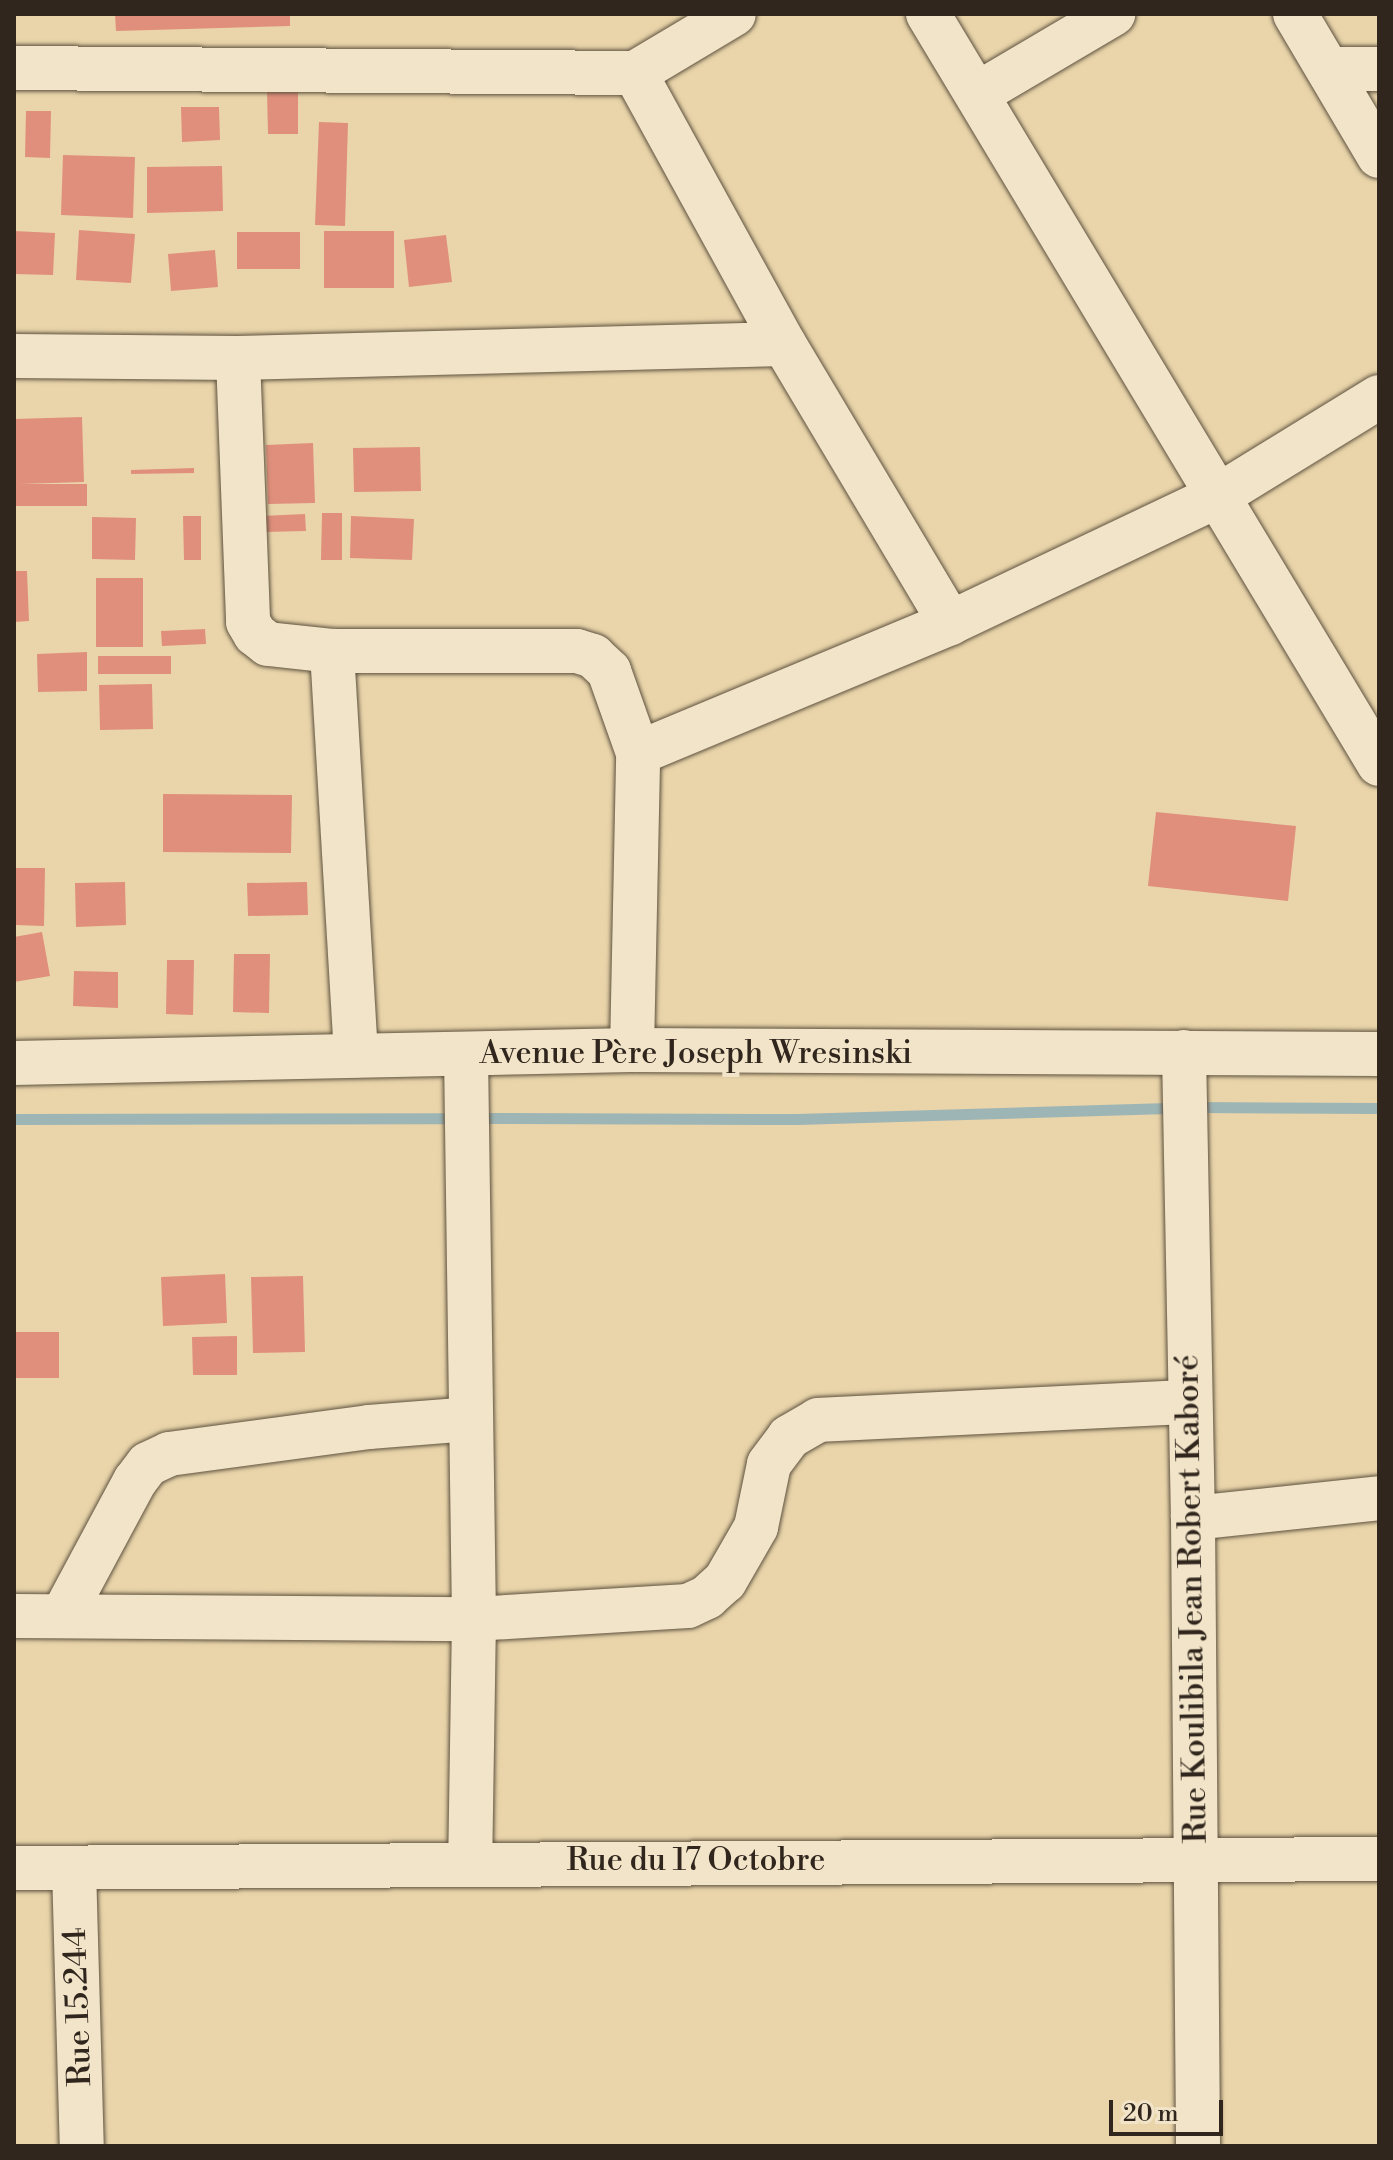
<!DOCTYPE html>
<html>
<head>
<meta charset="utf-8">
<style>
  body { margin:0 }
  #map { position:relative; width:1393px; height:2160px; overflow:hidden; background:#ead5aa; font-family:"Libre Bodoni",serif }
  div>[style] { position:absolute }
  .stream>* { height:11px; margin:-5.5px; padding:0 5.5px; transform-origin:5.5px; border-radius:5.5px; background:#9eb5b5 }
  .building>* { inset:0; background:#e08f7c }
  .roads { filter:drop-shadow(0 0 2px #5e5240) drop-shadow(0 0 2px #5e5240) }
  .minor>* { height:44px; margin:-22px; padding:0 22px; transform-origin:22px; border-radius:22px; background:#f1e4c8 }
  span { translate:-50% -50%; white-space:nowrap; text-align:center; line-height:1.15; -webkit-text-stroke:8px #f1e4c8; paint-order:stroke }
  .street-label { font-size:32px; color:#30261d }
  .frame { position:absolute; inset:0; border:16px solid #30261d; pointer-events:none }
  .scale { position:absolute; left:1109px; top:2100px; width:114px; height:36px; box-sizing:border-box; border:4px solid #30261d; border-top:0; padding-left:10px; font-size:24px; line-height:28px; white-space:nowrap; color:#30261d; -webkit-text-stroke:6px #f1e4c8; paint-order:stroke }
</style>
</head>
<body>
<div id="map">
  <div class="stream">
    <i style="left:1194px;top:1107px;width:185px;rotate:0.3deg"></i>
    <i style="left:475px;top:1118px;width:322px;rotate:0.2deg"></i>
    <i style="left:797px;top:1119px;width:380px;rotate:-1.7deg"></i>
    <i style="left:14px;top:1119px;width:443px;rotate:-0.1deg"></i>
  </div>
  <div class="building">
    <i style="clip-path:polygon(115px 14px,290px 14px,290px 26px,116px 31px)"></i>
    <i style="clip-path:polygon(298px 89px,298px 134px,268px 134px,267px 90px)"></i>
    <i style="clip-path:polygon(181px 107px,219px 107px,220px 140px,182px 142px)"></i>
    <i style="clip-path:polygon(26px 111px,51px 111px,50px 158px,25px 157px)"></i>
    <i style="clip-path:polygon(319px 122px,348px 123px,345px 226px,315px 225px)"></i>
    <i style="clip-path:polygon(63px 155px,135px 157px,133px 218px,61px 215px)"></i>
    <i style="clip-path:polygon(222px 166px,223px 211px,147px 213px,147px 167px)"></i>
    <i style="clip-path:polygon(79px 230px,135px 234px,131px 283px,76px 280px)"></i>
    <i style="clip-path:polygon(14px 231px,55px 233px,53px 275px,14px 274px)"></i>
    <i style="clip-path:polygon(324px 231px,394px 231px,394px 288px,324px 288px)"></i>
    <i style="clip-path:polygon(237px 232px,300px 232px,300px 269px,237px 269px)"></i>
    <i style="clip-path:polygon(446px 235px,452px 282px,409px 287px,404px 240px)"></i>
    <i style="clip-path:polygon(215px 250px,218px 287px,171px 291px,168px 254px)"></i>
    <i style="clip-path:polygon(82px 417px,84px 482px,20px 484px,87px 484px,87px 506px,14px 506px,14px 419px)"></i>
    <i style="clip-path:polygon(313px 443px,315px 503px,268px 504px,266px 445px)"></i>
    <i style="clip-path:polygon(420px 447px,421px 491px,354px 492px,353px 448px)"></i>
    <i style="clip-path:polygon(194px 468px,194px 473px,131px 474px,131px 470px)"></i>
    <i style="clip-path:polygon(322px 513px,342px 513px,342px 560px,321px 560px)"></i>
    <i style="clip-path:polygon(305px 514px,306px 531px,263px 532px,262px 516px)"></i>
    <i style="clip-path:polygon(183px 516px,201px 516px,201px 560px,184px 560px)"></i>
    <i style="clip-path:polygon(351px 516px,414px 519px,412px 560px,350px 558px)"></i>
    <i style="clip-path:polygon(92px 517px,136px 518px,135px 560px,92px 559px)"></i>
    <i style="clip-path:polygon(14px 571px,27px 571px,29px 621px,14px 622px)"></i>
    <i style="clip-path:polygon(96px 578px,143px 578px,143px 647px,96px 647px)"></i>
    <i style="clip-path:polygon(205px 629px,206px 644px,162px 646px,161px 631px)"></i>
    <i style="clip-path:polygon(87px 652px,87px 691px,38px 692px,37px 654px)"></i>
    <i style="clip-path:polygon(98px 656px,171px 656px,171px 674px,98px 674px)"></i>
    <i style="clip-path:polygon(152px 684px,153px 729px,100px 730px,99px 685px)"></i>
    <i style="clip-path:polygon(163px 794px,292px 795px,291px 853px,163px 852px)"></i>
    <i style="clip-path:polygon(1156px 812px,1296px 826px,1288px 901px,1148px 886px)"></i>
    <i style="clip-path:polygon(14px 868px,45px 868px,44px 926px,14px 925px)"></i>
    <i style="clip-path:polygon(125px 882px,126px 925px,76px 927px,75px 883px)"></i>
    <i style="clip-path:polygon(307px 882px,308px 915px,248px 916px,247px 883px)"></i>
    <i style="clip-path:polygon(42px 932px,50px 976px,14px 982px,14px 937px)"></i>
    <i style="clip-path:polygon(234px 954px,270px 954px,269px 1013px,233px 1012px)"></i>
    <i style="clip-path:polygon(167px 960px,194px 960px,193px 1015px,166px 1014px)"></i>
    <i style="clip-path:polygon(74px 971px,118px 972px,118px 1008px,73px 1006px)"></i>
    <i style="clip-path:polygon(225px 1274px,227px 1323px,163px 1326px,161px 1277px)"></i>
    <i style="clip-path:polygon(303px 1276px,305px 1352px,253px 1353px,251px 1277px)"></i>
    <i style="clip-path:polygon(15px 1332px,59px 1332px,59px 1378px,15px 1378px)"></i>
    <i style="clip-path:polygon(237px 1336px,237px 1375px,193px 1375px,192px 1337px)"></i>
  </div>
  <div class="roads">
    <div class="minor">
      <i style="left:928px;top:14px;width:875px;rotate:58.98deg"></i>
      <i style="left:1295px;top:14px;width:165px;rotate:59.4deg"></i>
      <i style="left:14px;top:68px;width:621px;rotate:0.46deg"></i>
      <i style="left:635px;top:73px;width:115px;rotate:-30.8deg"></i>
      <i style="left:1329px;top:69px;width:50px"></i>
      <i style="left:635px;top:73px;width:309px;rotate:61.2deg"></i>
      <i style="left:784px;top:344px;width:325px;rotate:59.2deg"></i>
      <i style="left:979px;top:93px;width:156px;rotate:-30.5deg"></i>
      <i style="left:14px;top:356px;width:224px;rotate:0.5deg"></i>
      <i style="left:238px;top:358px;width:546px;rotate:-1.47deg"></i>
      <i style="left:238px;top:358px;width:264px;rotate:87.8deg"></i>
      <i style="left:248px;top:622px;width:14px;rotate:60deg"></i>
      <i style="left:255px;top:634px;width:16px;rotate:38deg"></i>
      <i style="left:268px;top:644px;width:64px;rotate:6.2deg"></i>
      <i style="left:332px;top:651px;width:245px"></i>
      <i style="left:577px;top:651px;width:17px;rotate:17deg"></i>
      <i style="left:593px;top:656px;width:22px;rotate:43deg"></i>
      <i style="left:609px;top:671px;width:87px;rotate:70.5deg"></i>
      <i style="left:638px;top:753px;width:338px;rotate:-22.6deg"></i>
      <i style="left:950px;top:623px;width:297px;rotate:-25.4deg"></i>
      <i style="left:1218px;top:496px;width:189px;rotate:-31.6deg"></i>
      <i style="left:332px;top:651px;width:405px;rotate:86.6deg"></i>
      <i style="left:632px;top:1050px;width:297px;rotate:-88.8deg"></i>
      <i style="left:1184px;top:1052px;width:466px;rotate:88.9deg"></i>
      <i style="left:1193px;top:1518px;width:628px;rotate:89.54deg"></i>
      <i style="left:466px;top:1054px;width:565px;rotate:89.19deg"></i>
      <i style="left:474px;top:1619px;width:243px;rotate:90.9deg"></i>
      <i style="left:14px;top:1063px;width:618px;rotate:-1.21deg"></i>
      <i style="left:632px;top:1050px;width:747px;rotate:0.31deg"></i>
      <i style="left:1193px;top:1518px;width:187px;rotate:-6.1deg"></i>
      <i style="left:63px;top:1615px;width:152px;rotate:-61.8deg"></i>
      <i style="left:135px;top:1481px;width:21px;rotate:-53deg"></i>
      <i style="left:148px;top:1464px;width:23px;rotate:-25deg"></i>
      <i style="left:169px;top:1454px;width:202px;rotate:-7.7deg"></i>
      <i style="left:369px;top:1427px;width:101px;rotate:-4.5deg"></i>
      <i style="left:14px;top:1616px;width:460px;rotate:0.4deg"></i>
      <i style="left:474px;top:1619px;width:214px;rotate:-3.5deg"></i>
      <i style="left:688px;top:1606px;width:21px;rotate:-25deg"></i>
      <i style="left:707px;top:1597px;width:24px;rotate:-42deg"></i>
      <i style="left:725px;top:1581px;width:62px;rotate:-60.1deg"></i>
      <i style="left:756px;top:1527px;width:64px;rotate:-78.3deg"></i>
      <i style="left:769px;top:1464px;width:34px;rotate:-53deg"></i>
      <i style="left:789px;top:1437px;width:34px;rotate:-30deg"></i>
      <i style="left:818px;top:1420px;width:371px;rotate:-2.8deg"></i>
      <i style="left:14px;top:1868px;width:1365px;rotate:-0.38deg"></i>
      <i style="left:74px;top:1868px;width:278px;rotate:88.4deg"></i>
    </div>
  </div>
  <div class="street-label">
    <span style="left:696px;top:1053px">Avenue Père Joseph Wresinski</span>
    <span style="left:1192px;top:1599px;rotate:-91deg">Rue Koulibila Jean Robert Kaboré</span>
    <span style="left:696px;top:1860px">Rue du 17 Octobre</span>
    <span style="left:78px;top:2007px;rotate:-92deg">Rue 15.244</span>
  </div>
  <div class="frame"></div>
  <div class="scale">20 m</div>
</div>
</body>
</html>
